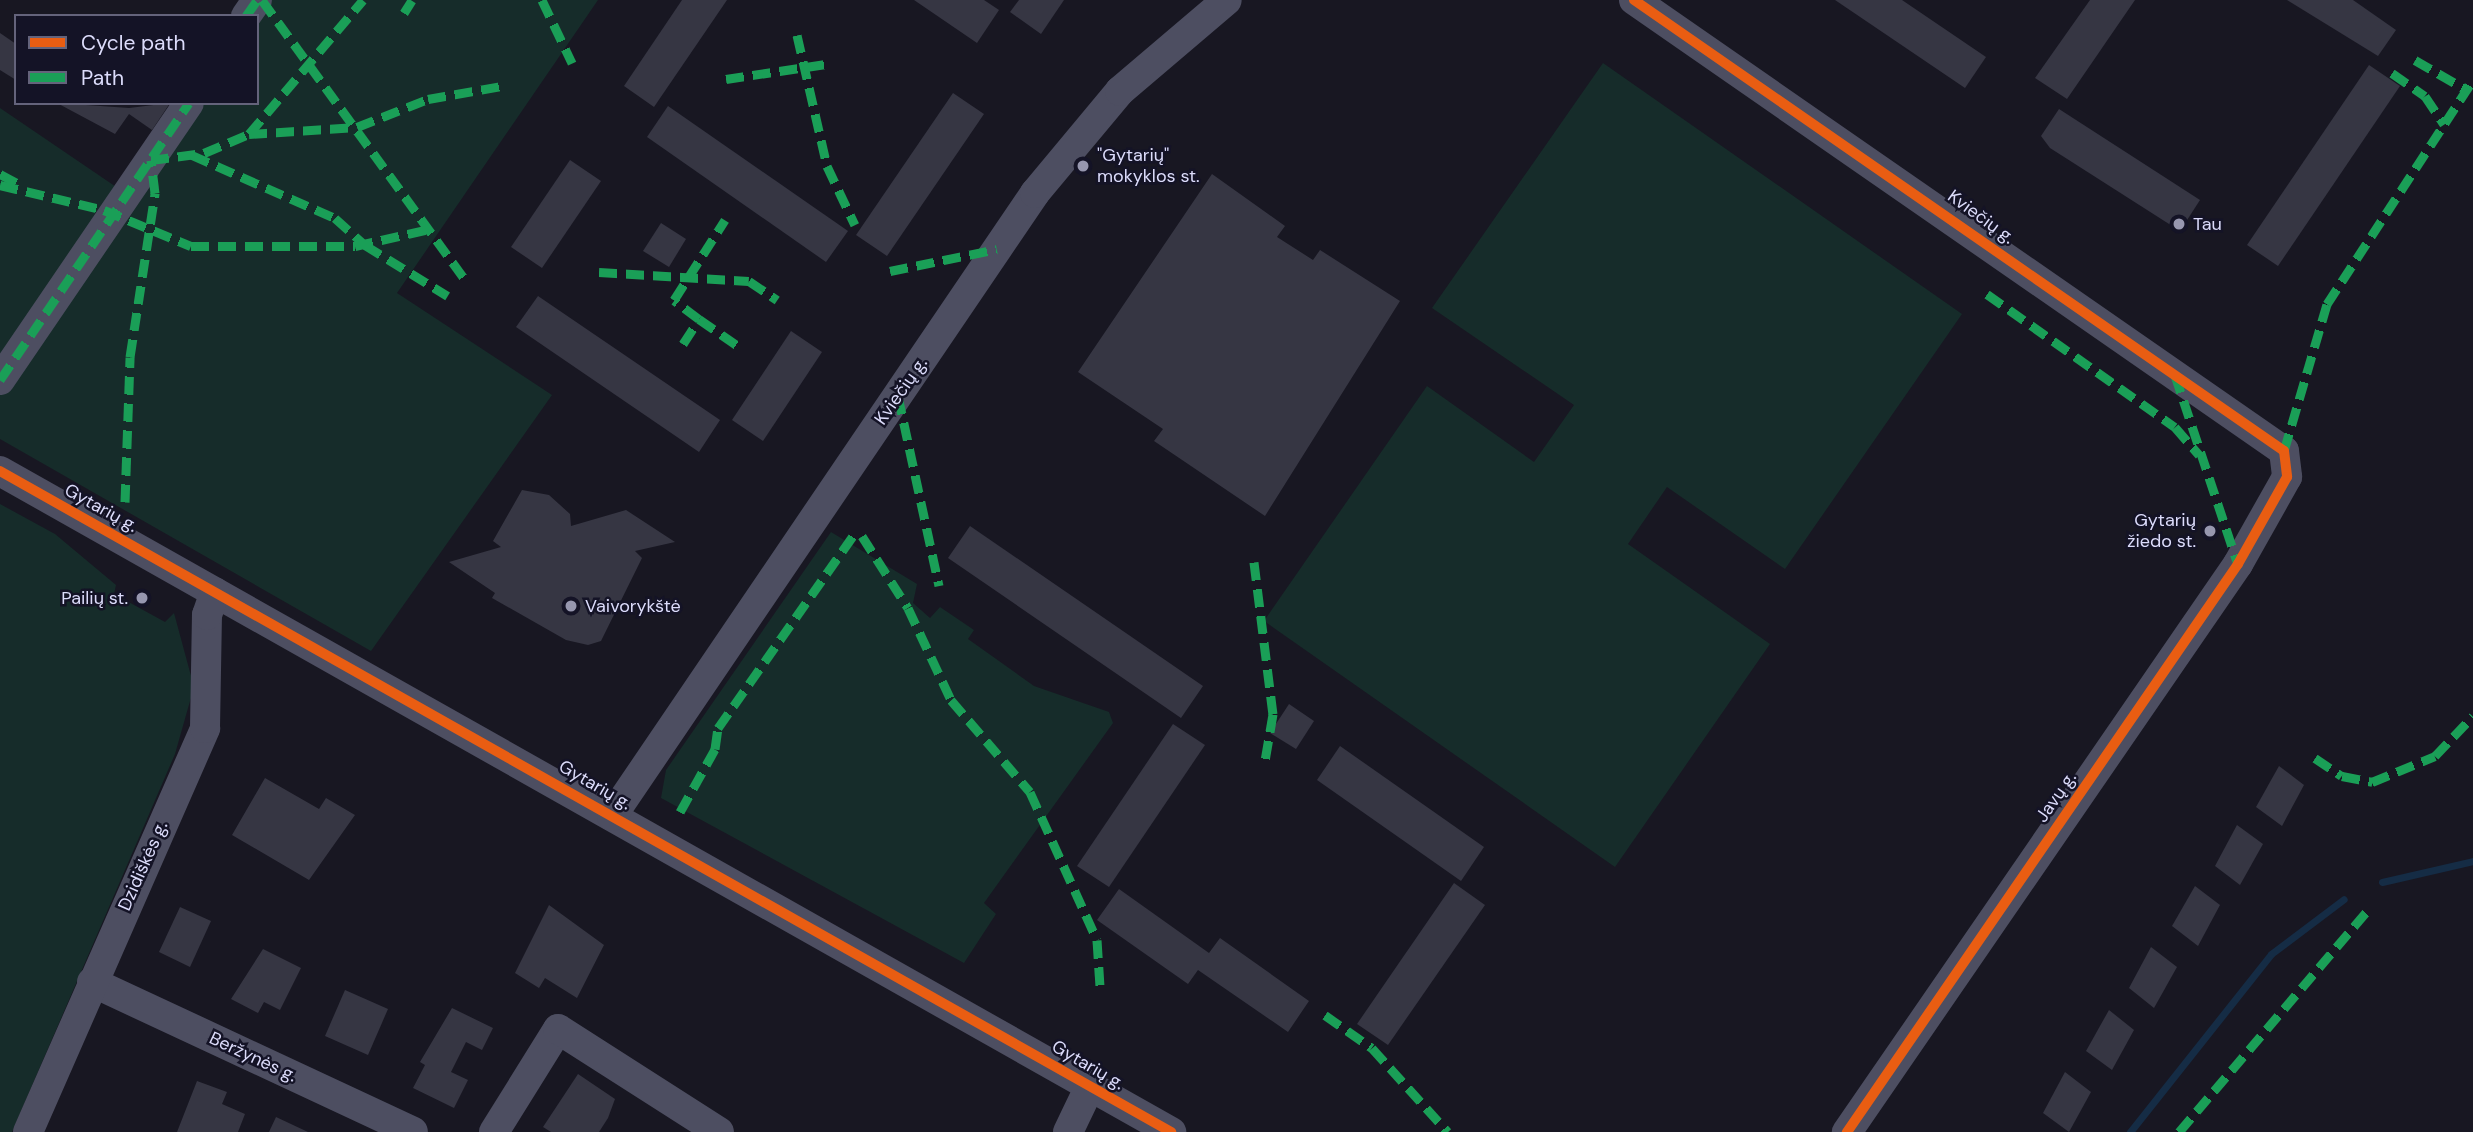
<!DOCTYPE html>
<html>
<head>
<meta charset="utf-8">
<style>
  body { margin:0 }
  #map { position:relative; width:2473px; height:1132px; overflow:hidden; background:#181722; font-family:"DM Sans",sans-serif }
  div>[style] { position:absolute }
  .green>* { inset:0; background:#162c2a }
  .stream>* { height:7px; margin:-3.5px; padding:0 3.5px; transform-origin:3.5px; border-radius:3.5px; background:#152c45 }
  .building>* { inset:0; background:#363643 }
  .minor>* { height:30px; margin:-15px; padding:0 15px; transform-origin:15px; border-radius:15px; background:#4d4e61 }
  .quiet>* { height:9px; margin-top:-4.5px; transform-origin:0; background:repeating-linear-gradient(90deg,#1a9f57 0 18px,transparent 0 27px) }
  .cycleway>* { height:10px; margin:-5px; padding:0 5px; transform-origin:5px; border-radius:5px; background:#e95d12 }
  .dots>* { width:19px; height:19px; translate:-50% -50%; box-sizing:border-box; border:4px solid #141326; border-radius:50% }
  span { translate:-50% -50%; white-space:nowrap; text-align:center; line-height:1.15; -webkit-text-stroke:5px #141326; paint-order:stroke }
  .poi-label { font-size:18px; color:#dcdcfb }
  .left { translate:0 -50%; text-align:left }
  .right { translate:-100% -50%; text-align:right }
  .street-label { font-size:18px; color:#dcdcfb }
  .legend { position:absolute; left:14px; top:14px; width:245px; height:91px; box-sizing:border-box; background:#141326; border:2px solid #64637b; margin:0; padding:9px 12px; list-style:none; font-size:21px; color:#dcdcfb }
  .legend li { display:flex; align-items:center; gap:14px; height:35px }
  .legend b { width:35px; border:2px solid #64637b }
</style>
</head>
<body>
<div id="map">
  <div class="green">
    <i style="clip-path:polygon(257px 0,598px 0,397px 293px,552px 395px,371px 651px,0 439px,0 108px,128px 195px,189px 103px,257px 103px)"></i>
    <i style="clip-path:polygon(1603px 63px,1962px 314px,1785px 569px,1667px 487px,1628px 544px,1770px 644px,1615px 867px,1264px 621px,1427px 386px,1534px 462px,1574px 405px,1432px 308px)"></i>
    <i style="clip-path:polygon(0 504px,55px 534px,116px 585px,114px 594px,165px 622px,174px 613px,194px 687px,175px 754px,12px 1132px,0 1132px)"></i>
    <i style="clip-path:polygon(831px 532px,917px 584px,913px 603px,930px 618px,940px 607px,974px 630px,968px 639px,1034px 686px,1109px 712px,1113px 723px,984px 903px,996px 914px,964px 963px,661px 798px,666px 770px)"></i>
  </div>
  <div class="stream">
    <i style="left:2382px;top:882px;width:93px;rotate:-13deg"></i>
    <i style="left:2130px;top:1132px;width:227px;rotate:-51.6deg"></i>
    <i style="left:2271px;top:954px;width:91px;rotate:-37deg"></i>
  </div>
  <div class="building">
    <i style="clip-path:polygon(682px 0,727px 0,654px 107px,624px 86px)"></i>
    <i style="clip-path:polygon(914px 0,984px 0,999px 10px,977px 43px)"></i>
    <i style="clip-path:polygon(1019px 0,1064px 0,1041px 34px,1010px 12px)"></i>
    <i style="clip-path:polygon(1835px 0,1902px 0,1986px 57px,1965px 88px)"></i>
    <i style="clip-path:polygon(2090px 0,2135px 0,2067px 99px,2035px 78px)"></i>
    <i style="clip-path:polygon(2287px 0,2353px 0,2396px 30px,2378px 56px)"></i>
    <i style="clip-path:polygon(0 33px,16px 44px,16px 80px,0 70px)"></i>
    <i style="clip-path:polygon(2369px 65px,2400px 86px,2278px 266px,2247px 245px)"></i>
    <i style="clip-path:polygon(953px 93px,984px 114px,887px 256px,856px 235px)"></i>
    <i style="clip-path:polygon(57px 103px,129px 108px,170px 103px,152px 130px,129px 114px,115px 134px)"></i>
    <i style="clip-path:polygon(668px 106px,848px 231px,826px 262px,647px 137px)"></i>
    <i style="clip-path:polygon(2059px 109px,2200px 200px,2180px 231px,2050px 148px,2041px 136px)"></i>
    <i style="clip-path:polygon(570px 160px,601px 181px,542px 268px,511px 247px)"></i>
    <i style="clip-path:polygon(1212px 174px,1285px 226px,1277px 237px,1313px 260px,1320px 250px,1400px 301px,1265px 516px,1154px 441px,1163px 429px,1078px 372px)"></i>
    <i style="clip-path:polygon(661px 223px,686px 239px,669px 267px,643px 251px)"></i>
    <i style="clip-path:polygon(538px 296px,720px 420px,699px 452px,516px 327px)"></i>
    <i style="clip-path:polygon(791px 331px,822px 352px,763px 441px,732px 420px)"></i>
    <i style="clip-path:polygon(522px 490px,549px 495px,570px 514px,571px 526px,626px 510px,675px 542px,635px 551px,642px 558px,601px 641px,588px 645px,566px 640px,492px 598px,495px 593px,449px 562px,501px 547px,493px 541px)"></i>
    <i style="clip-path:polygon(970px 526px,1203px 686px,1181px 718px,948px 558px)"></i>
    <i style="clip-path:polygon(1289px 704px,1314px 721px,1296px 749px,1270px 733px)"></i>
    <i style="clip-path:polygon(1173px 724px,1205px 745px,1109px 887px,1077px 866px)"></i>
    <i style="clip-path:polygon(1340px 746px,1484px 847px,1461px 881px,1317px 780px)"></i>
    <i style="clip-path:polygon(2279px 766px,2304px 785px,2282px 826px,2256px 807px)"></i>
    <i style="clip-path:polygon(265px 778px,319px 809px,326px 798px,355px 815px,309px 880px,232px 835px)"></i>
    <i style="clip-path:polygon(2237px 825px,2263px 844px,2240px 885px,2215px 866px)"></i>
    <i style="clip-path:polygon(1454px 883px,1485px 905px,1388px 1045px,1357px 1024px)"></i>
    <i style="clip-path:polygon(2195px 886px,2220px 905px,2198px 946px,2172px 926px)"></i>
    <i style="clip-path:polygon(1119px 889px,1209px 953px,1220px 938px,1309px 1001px,1288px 1032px,1198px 970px,1188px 984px,1097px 920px)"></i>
    <i style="clip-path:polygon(549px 905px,604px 945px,577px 998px,545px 978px,539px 988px,515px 973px)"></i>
    <i style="clip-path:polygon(180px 907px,211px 921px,190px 967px,159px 952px)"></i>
    <i style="clip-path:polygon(2151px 947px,2177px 967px,2154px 1008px,2129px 988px)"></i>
    <i style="clip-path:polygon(263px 949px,301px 968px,280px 1010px,264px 1002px,258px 1013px,231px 999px)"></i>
    <i style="clip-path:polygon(345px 990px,388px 1009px,368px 1055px,325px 1036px)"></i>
    <i style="clip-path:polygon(452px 1008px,493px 1028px,482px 1050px,466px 1042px,451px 1072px,468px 1080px,454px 1108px,413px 1088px,425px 1065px,420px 1062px)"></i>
    <i style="clip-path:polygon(2109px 1010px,2134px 1030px,2112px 1070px,2086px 1051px)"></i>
    <i style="clip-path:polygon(2065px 1072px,2091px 1092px,2069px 1132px,2043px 1113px)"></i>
    <i style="clip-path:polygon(578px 1074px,615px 1099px,608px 1118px,599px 1132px,551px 1132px,543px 1127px)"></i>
    <i style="clip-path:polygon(197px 1081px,227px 1092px,222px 1104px,245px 1114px,238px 1132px,177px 1132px)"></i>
    <i style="clip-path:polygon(276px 1117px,308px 1132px,269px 1132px)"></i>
  </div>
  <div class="minor">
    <i style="left:1634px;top:0;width:791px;rotate:34.75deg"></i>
    <i style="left:2284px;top:451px;width:26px;rotate:83deg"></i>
    <i style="left:2287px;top:477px;width:100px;rotate:119.4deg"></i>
    <i style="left:2238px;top:564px;width:690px;rotate:124.54deg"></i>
    <i style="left:246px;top:16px;width:19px;rotate:-55deg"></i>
    <i style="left:0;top:380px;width:335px;rotate:-55.7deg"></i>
    <i style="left:0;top:471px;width:1345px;rotate:29.44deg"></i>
    <i style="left:612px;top:816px;width:753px;rotate:-55.82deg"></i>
    <i style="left:1035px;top:193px;width:133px;rotate:-50.2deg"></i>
    <i style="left:1120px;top:91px;width:140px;rotate:-40.4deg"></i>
    <i style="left:92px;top:982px;width:354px;rotate:25deg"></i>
    <i style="left:28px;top:1132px;width:441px;rotate:-66.3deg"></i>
    <i style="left:205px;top:728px;width:113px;rotate:-89deg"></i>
    <i style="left:207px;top:615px;width:24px;rotate:-71deg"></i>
    <i style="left:494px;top:1132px;width:121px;rotate:-58.1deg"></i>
    <i style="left:558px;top:1029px;width:191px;rotate:32.6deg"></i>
    <i style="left:1068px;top:1132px;width:51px;rotate:-64.4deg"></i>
  </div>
  <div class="quiet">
    <i style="left:262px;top:0;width:344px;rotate:54deg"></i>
    <i style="left:542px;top:0;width:70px;rotate:64.5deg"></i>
    <i style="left:404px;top:13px;width:15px;rotate:-58deg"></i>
    <i style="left:246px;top:16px;width:19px;rotate:-55deg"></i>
    <i style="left:797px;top:35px;width:134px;rotate:77.1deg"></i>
    <i style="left:827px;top:166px;width:65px;rotate:64.6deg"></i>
    <i style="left:2415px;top:60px;width:60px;rotate:30deg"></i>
    <i style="left:2392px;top:73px;width:40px;rotate:34.9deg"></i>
    <i style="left:2425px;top:96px;width:34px;rotate:56deg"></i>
    <i style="left:726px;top:79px;width:101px;rotate:-8.5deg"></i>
    <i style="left:249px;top:134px;width:108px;rotate:-3.7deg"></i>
    <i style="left:357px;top:127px;width:76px;rotate:-21.5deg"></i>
    <i style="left:428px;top:99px;width:80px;rotate:-10deg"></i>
    <i style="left:192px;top:155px;width:156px;rotate:23.8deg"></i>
    <i style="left:335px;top:218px;width:40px;rotate:42deg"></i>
    <i style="left:365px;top:245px;width:97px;rotate:31.6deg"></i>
    <i style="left:0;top:174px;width:26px;rotate:28deg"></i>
    <i style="left:0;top:185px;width:107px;rotate:13.5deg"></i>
    <i style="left:104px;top:210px;width:94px;rotate:22.5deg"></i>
    <i style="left:191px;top:246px;width:164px"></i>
    <i style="left:355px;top:246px;width:77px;rotate:-12.8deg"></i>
    <i style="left:890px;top:271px;width:109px;rotate:-11.6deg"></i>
    <i style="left:599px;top:272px;width:150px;rotate:3.4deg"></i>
    <i style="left:749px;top:281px;width:34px;rotate:34deg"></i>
    <i style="left:1987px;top:294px;width:230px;rotate:35.3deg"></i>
    <i style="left:2175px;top:427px;width:37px;rotate:49deg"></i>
    <i style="left:699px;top:319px;width:51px;rotate:34.6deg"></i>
    <i style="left:683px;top:344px;width:30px;rotate:-57deg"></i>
    <i style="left:699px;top:319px;width:31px;rotate:-143deg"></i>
    <i style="left:674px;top:300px;width:95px;rotate:-57.5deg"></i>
    <i style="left:2175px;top:375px;width:199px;rotate:71.6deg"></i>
    <i style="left:0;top:380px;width:335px;rotate:-55.7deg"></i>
    <i style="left:898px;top:396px;width:194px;rotate:77.8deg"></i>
    <i style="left:2284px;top:451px;width:153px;rotate:-73.7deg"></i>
    <i style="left:2327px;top:304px;width:267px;rotate:-56.9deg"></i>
    <i style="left:125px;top:502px;width:145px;rotate:-88deg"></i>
    <i style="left:130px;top:357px;width:166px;rotate:-81.3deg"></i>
    <i style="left:155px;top:193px;width:33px;rotate:-97deg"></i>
    <i style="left:151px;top:160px;width:53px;rotate:-7.5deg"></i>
    <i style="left:204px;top:153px;width:49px;rotate:-22.9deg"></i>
    <i style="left:249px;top:134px;width:176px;rotate:-49.6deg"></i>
    <i style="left:862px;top:536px;width:85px;rotate:57.4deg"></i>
    <i style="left:908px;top:608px;width:102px;rotate:64.9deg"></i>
    <i style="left:951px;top:700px;width:121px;rotate:49.3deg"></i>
    <i style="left:1030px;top:792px;width:162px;rotate:65.6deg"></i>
    <i style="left:1097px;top:940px;width:47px;rotate:86.3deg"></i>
    <i style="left:1254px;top:562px;width:153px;rotate:82.9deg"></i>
    <i style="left:1273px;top:714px;width:48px;rotate:99.7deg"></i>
    <i style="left:2315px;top:758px;width:32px;rotate:34deg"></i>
    <i style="left:2342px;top:776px;width:31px;rotate:11deg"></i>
    <i style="left:2372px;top:782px;width:68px;rotate:-22.4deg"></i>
    <i style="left:2435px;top:756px;width:55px;rotate:-46.5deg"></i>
    <i style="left:680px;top:812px;width:72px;rotate:-60.9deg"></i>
    <i style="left:715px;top:749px;width:21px;rotate:-82deg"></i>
    <i style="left:718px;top:728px;width:240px;rotate:-54.9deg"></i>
    <i style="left:1325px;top:1015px;width:57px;rotate:35.1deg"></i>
    <i style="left:1372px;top:1048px;width:113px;rotate:47.9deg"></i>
    <i style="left:2179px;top:1132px;width:293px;rotate:-49.6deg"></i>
  </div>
  <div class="cycleway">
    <i style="left:1634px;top:0;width:791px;rotate:34.75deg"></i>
    <i style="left:2284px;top:451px;width:26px;rotate:83deg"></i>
    <i style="left:2287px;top:477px;width:100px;rotate:119.4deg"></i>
    <i style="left:2238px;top:564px;width:690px;rotate:124.54deg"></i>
    <i style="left:0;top:471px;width:1345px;rotate:29.44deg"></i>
  </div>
  <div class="dots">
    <i style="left:1083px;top:166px;background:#9797af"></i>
    <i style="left:2179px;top:224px;background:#9797af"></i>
    <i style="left:2210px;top:531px;background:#9797af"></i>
    <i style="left:142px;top:598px;background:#9797af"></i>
    <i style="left:571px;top:606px;background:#9797af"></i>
  </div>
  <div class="poi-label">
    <span class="left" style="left:1097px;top:166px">"Gytarių"<br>mokyklos st.</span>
    <span class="left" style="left:2193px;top:224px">Tau</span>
    <span class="right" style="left:2196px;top:531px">Gytarių<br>žiedo st.</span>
    <span class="right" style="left:128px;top:598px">Pailių st.</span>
    <span class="left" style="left:585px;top:606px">Vaivorykštė</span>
  </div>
  <div class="street-label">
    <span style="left:1981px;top:217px;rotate:36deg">Kviečių g.</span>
    <span style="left:901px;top:391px;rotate:-55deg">Kviečių g.</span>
    <span style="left:101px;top:508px;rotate:29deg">Gytarių g.</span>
    <span style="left:595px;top:785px;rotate:30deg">Gytarių g.</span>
    <span style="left:2056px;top:797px;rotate:-55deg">Javų g.</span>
    <span style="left:143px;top:866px;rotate:-66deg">Dzidiškės g.</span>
    <span style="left:253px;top:1057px;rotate:25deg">Beržynės g.</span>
    <span style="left:1088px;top:1065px;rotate:30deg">Gytarių g.</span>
  </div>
  <ul class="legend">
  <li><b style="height:9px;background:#e95d12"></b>Cycle path</li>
  <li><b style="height:9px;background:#1a9f57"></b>Path</li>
  </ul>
</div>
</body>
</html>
